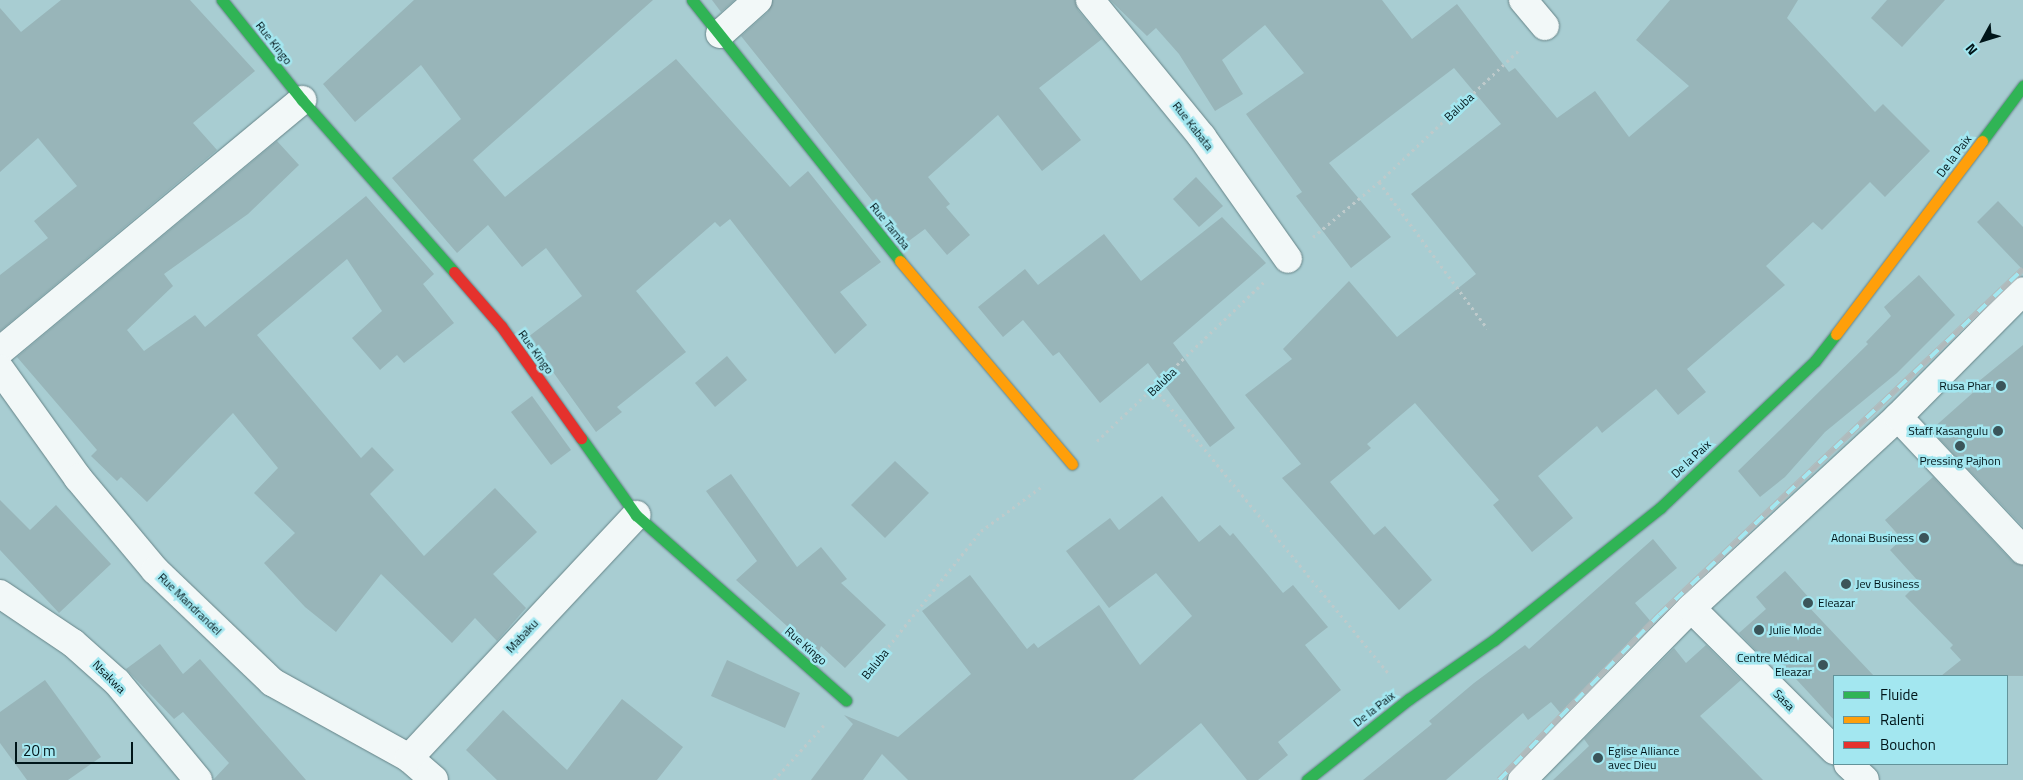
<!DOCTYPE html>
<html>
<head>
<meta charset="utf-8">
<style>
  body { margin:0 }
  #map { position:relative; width:2023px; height:780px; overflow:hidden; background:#a8cdd2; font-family:"Titillium Web",sans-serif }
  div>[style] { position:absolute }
  .building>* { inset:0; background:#98b5b9 }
  .path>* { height:3px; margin-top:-1.5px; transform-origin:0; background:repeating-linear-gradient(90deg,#becacb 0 2.5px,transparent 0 6.5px) }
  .roads { filter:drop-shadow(0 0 1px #658387) drop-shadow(0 0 1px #658387) }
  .street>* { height:28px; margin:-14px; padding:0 14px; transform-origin:14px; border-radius:14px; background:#f2f8f8 }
  .fast>* { height:11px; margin:-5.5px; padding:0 5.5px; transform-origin:5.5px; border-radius:5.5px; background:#30b455 }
  .slow>* { height:11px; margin:-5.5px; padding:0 5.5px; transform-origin:5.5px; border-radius:5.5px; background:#ff9f0a }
  .jam>* { height:11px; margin:-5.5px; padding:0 5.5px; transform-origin:5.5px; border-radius:5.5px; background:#e5322d }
  .rail>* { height:5.5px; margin-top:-2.75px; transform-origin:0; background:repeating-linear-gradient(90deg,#a3e7f0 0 11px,#b0babc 0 22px); box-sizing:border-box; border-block:1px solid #b0babc }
  .dots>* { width:14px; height:14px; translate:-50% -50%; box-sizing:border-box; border:2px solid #a3e7f0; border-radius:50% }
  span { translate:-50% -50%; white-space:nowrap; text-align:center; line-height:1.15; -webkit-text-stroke:5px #a3e7f0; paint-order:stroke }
  .street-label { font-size:12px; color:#001519 }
  .poi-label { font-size:12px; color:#001519 }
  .right { translate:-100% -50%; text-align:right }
  .left { translate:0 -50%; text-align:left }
  .legend { position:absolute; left:1833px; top:675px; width:175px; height:90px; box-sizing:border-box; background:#a3e7f0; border:1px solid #62939a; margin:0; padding:6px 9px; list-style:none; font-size:15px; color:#001519 }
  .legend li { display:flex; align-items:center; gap:10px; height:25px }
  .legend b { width:25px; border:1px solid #62939a }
  .north { position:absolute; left:1958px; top:15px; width:50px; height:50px; -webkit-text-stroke:4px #a3e7f0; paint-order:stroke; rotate:231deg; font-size:14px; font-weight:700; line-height:20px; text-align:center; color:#001519 }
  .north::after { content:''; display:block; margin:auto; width:18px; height:22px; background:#001519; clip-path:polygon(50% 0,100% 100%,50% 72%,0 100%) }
  .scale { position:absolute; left:15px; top:742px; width:118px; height:22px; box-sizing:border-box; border:2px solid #001519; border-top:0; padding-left:6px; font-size:15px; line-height:18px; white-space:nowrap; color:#001519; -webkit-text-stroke:4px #a3e7f0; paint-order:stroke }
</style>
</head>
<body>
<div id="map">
  <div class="building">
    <i style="clip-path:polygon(61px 0,190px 0,255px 71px,193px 123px,217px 150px,0 331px,0 275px,48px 238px,34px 221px,77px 186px,38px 138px,0 172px,0 8px,21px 32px)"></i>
    <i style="clip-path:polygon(414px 0,653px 0,473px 160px,505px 197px,676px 59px,790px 187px,808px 171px,881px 262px,840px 292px,867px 325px,835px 354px,730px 219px,720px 227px,715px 222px,636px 291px,686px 352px,617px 407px,622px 412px,596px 432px,528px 337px,582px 296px,546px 248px,522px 267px,488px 225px,457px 253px,392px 178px,461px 119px,421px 65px,355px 122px,323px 84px)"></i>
    <i style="clip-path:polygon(712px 0,735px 0,721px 12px)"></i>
    <i style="clip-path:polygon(773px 0,1075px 0,1078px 10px,1102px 39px,1039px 88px,1081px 140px,1042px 171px,998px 115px,928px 177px,950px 204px,946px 207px,970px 235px,947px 255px,925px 229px,906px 243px,741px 36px,768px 12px)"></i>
    <i style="clip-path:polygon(1110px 0,1382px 0,1412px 39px,1457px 4px,1509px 72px,1515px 68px,1557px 118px,1595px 91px,1629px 137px,1689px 86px,1636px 40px,1670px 0,1798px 0,1787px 18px,1875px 112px,1883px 104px,1930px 151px,1885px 197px,1870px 182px,1822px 230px,1813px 222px,1766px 266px,1785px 285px,1687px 369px,1706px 392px,1678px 415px,1656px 389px,1602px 433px,1597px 426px,1538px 476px,1573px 518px,1532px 552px,1493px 505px,1499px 500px,1415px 403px,1367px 444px,1371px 448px,1330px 482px,1374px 535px,1385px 526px,1432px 580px,1399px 610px,1282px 478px,1301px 464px,1245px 395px,1292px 359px,1283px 349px,1349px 281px,1397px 337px,1476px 274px,1411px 194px,1501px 124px,1454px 68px,1329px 163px,1391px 237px,1351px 268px,1296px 196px,1302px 192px,1246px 114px,1304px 73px,1265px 25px,1222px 60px,1243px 94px,1215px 111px,1179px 54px,1156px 28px,1147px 36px)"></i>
    <i style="clip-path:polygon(1887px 0,1945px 0,1902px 47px,1871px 18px)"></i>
    <i style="clip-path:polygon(277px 141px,299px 165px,248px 214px,164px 274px,173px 286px,127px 330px,144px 351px,195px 315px,205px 327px,366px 196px,434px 274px,423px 284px,454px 323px,404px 363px,397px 355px,380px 370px,352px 338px,382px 311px,347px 259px,257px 335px,361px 458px,372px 447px,394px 470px,370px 494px,424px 556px,495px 488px,537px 532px,493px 574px,526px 608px,497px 641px,475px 618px,452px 643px,381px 574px,336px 632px,305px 607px,264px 563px,295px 533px,254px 493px,278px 468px,233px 413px,147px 502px,121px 477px,117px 481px,91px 456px,97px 450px,17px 357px)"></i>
    <i style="clip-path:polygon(1196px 177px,1223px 206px,1199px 227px,1173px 199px)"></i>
    <i style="clip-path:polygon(1998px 201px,2023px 227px,2023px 270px,1977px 222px)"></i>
    <i style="clip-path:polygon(1222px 217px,1266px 263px,1173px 343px,1235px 428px,1210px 447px,1148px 363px,1100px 403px,1059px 352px,1053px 356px,1023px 320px,1003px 337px,978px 307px,1025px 269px,1038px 285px,1104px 234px,1141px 281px)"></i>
    <i style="clip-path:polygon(1919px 275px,1955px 315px,1897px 373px,1825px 432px,1785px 477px,1760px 497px,1738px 471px,1868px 344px,1866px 342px,1891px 316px,1884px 307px)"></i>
    <i style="clip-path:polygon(2023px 345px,2023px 527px,1931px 430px,1976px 390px,1973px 386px)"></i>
    <i style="clip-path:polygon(727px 356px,747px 380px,715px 407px,695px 383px)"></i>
    <i style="clip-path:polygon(532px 396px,571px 450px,551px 465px,511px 412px)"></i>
    <i style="clip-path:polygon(895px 461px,929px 493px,885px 538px,851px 505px)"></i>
    <i style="clip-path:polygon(731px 474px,797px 567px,821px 547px,847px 579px,841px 583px,886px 625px,845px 668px,821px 646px,818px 654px,736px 580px,757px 561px,706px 491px)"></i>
    <i style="clip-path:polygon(1933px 477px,2012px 561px,2023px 565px,2023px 676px,1941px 676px,1961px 660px,1950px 648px,1953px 645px,1905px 596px,1919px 582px,1890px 550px,1902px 539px,1885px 520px)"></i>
    <i style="clip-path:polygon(1162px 496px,1199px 542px,1220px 525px,1230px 536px,1233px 533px,1283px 593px,1293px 585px,1328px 627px,1305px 645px,1341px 690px,1278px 742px,1288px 755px,1258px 780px,1247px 780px,1201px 723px,1133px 780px,908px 780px,882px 754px,863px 780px,811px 780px,853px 724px,844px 715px,898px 737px,971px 674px,922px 611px,970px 575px,1027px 649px,1034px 643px,1038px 648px,1099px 605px,1140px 665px,1192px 616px,1156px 573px,1109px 608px,1066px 551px,1110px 518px,1119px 530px)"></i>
    <i style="clip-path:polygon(0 500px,30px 530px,56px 505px,111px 564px,59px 613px,0 550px)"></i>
    <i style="clip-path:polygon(1653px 539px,1677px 568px,1635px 603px,1653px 624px,1563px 716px,1551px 702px,1528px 720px,1523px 713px,1446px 780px,1363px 780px,1432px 724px,1429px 721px,1474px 683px,1525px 645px,1529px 649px)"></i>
    <i style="clip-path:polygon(1785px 571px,1811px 600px,1806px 604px,1874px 676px,1834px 676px,1834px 720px,1772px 653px,1765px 660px,1739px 633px,1766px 609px,1756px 597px)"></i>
    <i style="clip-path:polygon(160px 644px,183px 674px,200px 659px,306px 780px,213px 780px,229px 763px,183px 712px,174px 719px,126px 669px)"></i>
    <i style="clip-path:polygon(1706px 645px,1741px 680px,1700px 716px,1763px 780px,1553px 780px,1589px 746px,1584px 739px,1674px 648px,1686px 663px)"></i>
    <i style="clip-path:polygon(727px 660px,800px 693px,785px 728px,711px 696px)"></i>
    <i style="clip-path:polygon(45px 680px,101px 757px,68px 780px,27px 780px,0 743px,0 712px)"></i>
    <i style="clip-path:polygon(622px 699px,683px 747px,657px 780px,497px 780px,466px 750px,503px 710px,567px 770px)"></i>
  </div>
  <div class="path">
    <i style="left:1379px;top:182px;width:182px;rotate:53.5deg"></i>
    <i style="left:1313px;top:237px;width:86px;rotate:-39.8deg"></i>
    <i style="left:1379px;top:182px;width:192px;rotate:-43.3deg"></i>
    <i style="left:1155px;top:389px;width:367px;rotate:50.6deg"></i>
    <i style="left:1097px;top:441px;width:231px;rotate:-43.6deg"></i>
    <i style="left:868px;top:672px;width:181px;rotate:-51.3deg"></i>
    <i style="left:981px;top:531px;width:78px;rotate:-36.1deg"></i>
    <i style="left:774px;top:780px;width:74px;rotate:-47.7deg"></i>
  </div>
  <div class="roads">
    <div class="street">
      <i style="left:1090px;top:0;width:177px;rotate:50.7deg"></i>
      <i style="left:1202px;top:137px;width:149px;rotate:54.8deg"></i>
      <i style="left:1523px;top:0;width:34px;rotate:50deg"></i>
      <i style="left:720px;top:34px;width:51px;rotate:-41.8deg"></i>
      <i style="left:0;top:351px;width:393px;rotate:-39.7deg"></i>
      <i style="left:0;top:369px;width:134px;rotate:54.4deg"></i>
      <i style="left:78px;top:478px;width:120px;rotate:50.1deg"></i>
      <i style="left:155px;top:570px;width:162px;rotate:43.7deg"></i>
      <i style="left:272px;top:682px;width:157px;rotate:29deg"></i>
      <i style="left:409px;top:758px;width:33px;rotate:41deg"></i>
      <i style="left:1898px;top:417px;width:183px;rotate:46.8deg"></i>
      <i style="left:0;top:594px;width:88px;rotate:33.9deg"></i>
      <i style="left:73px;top:643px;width:59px;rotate:41.6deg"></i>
      <i style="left:117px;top:682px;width:127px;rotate:50.4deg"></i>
      <i style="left:1691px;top:608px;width:202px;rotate:44.8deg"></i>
      <i style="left:409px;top:758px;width:333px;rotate:-46.9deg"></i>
      <i style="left:1848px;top:764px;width:23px;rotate:43deg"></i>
      <i style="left:1522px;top:780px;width:241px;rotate:-45.5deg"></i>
      <i style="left:1691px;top:608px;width:282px;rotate:-42.7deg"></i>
      <i style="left:1898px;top:417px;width:177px;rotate:-45.2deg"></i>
    </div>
    <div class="fast">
      <i style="left:222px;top:0;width:128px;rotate:51.3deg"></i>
      <i style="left:302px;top:100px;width:230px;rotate:48.5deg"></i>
      <i style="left:692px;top:0;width:334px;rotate:51.4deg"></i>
      <i style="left:1982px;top:141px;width:69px;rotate:-53.3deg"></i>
      <i style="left:581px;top:438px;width:95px;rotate:54.5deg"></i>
      <i style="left:636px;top:515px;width:280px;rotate:41.4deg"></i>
      <i style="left:1307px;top:780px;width:130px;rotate:-38.5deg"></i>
      <i style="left:1409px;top:699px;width:103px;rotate:-34.8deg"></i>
      <i style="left:1494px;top:640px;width:212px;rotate:-38.5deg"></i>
      <i style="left:1660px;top:508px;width:214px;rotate:-43.5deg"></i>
      <i style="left:1815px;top:361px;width:34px;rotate:-52deg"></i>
    </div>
    <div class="slow">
      <i style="left:900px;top:261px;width:266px;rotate:49.7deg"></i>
      <i style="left:1836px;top:334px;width:242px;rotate:-52.9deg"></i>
    </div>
    <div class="jam">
      <i style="left:454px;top:272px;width:72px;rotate:49deg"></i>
      <i style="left:501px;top:326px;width:138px;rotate:54.5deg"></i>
    </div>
  </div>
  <div class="rail">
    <i style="left:1499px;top:780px;width:230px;rotate:-45.9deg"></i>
    <i style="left:1659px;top:615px;width:502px;rotate:-43.55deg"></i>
  </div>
  <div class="dots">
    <i style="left:2001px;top:386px;background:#3b555a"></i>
    <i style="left:1998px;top:431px;background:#3b555a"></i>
    <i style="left:1960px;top:446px;background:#3b555a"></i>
    <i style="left:1924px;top:538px;background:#3b555a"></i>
    <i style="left:1846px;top:584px;background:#3b555a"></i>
    <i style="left:1808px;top:603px;background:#3b555a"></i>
    <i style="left:1759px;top:630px;background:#3b555a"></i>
    <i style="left:1823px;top:665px;background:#3b555a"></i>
    <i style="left:1598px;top:758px;background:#3b555a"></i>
  </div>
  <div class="street-label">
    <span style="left:274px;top:43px;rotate:52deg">Rue Kingo</span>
    <span style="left:1459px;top:107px;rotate:-43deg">Baluba</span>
    <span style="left:1193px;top:126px;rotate:52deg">Rue Kabata</span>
    <span style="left:1954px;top:156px;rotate:-53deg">De la Paix</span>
    <span style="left:890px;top:226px;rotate:51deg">Rue Tamba</span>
    <span style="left:536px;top:352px;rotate:54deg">Rue Kingo</span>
    <span style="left:1162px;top:382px;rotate:-44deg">Baluba</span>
    <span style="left:1691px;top:459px;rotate:-43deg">De la Paix</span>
    <span style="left:190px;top:604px;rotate:44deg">Rue Mandrandel</span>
    <span style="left:522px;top:636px;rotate:-47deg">Mabaku</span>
    <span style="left:806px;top:646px;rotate:41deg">Rue Kingo</span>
    <span style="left:875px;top:664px;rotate:-51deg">Baluba</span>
    <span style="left:109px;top:677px;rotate:45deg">Nsakwa</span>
    <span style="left:1784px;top:700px;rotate:45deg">Sasa</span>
    <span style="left:1374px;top:709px;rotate:-38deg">De la Paix</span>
  </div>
  <div class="poi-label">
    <span class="right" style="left:1991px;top:386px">Rusa Phar</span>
    <span class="right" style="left:1988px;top:431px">Staff Kasangulu</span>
    <span style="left:1960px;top:461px">Pressing Pajhon</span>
    <span class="right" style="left:1914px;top:538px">Adonai Business</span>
    <span class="left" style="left:1856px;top:584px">Jev Business</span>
    <span class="left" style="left:1818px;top:603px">Eleazar</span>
    <span class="left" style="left:1769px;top:630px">Julie Mode</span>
    <span class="right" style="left:1812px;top:665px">Centre Médical<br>Eleazar</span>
    <span class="left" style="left:1608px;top:758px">Eglise Alliance<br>avec Dieu</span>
  </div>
  <ul class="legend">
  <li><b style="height:6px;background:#30b455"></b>Fluide</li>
  <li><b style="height:6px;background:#ff9f0a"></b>Ralenti</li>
  <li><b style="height:6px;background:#e5322d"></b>Bouchon</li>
  </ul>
  <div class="north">N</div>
  <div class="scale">20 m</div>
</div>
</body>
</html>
